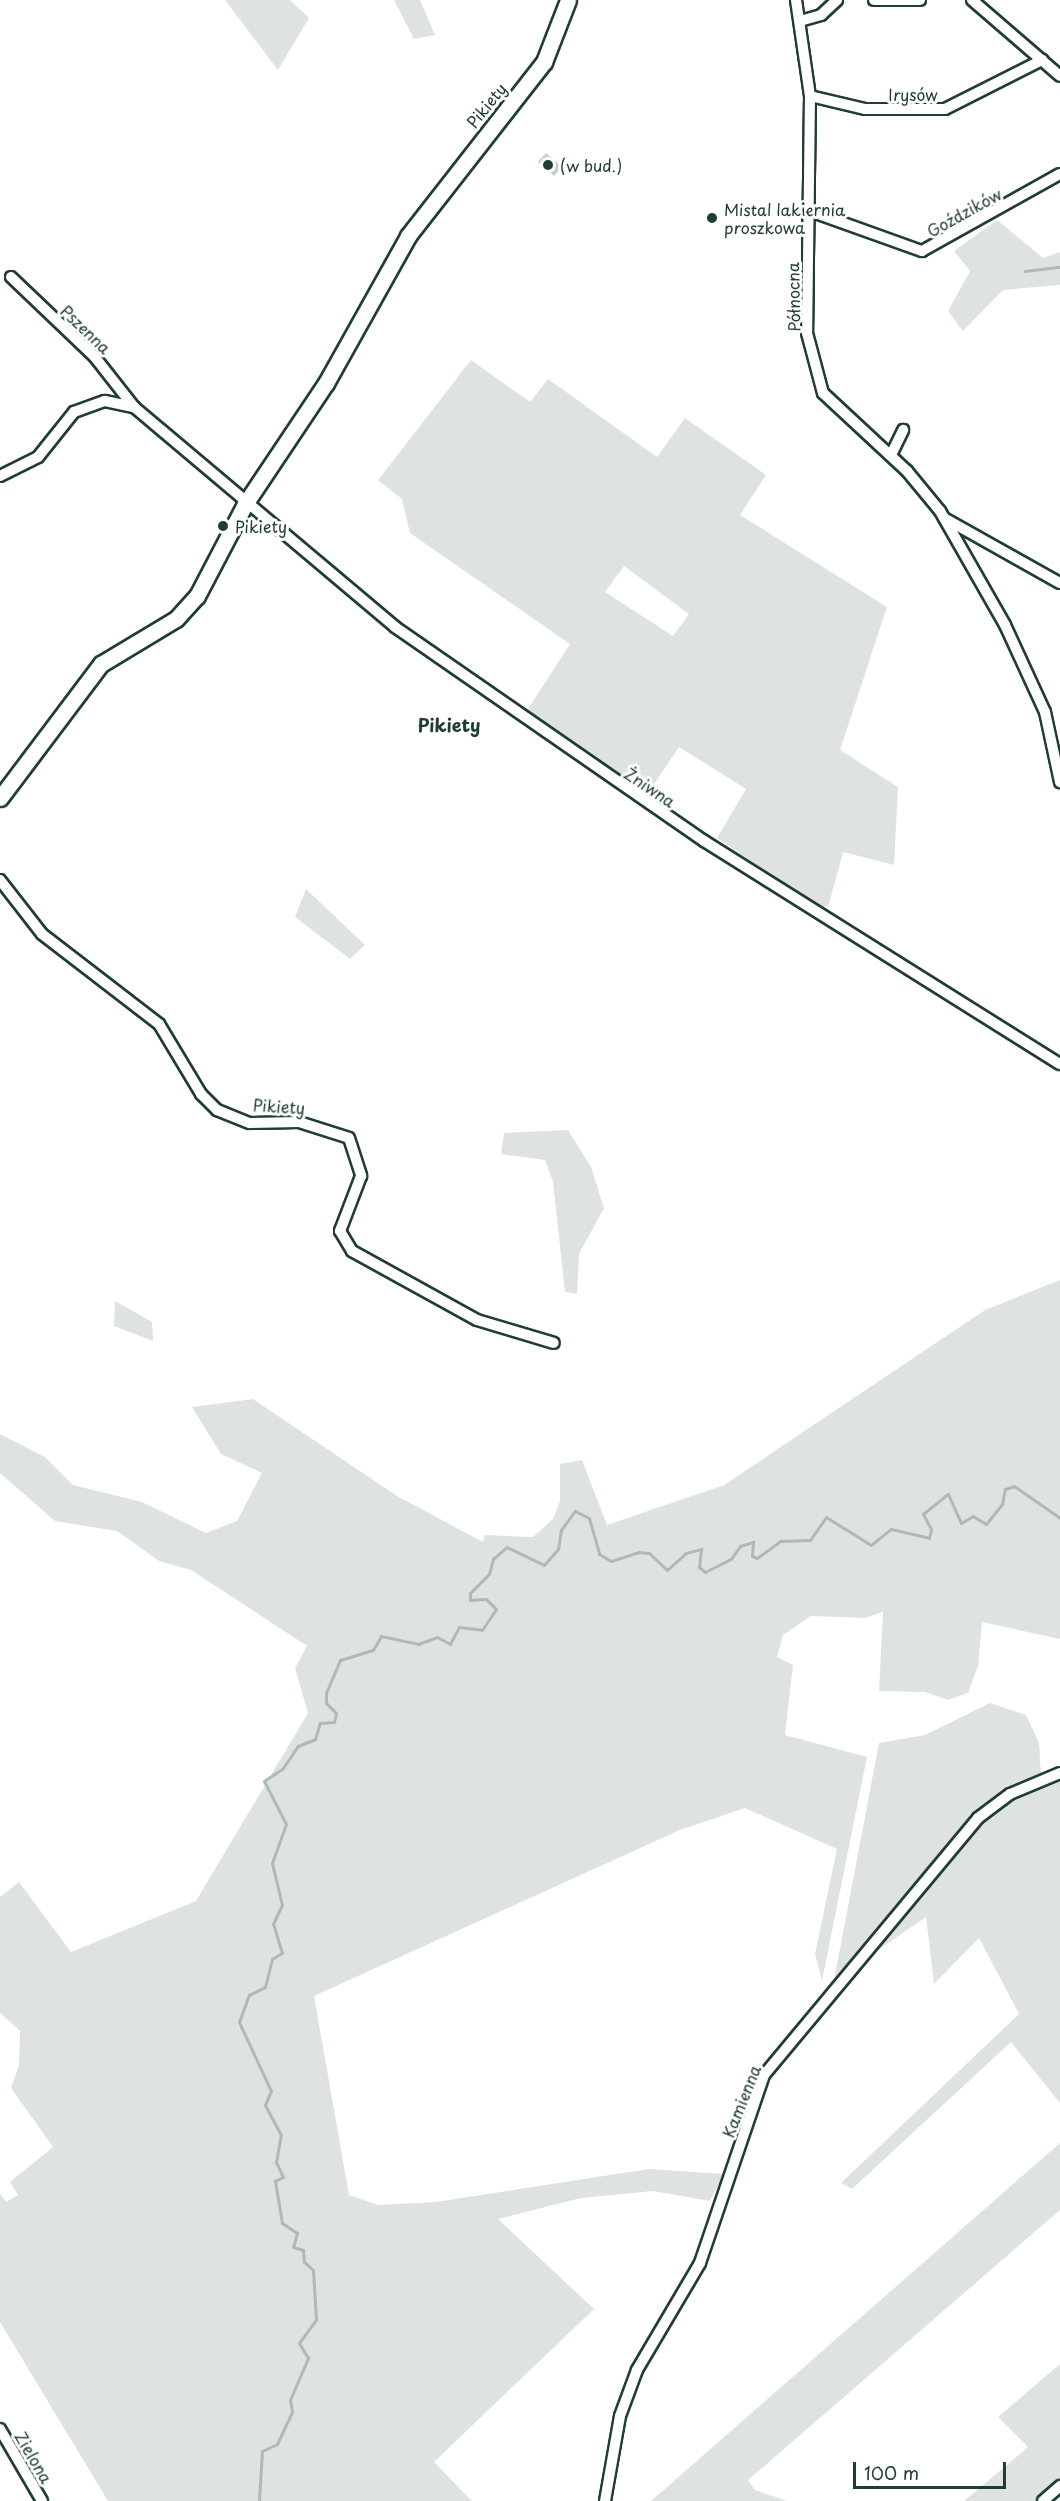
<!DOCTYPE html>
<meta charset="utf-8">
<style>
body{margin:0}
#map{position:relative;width:1060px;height:2501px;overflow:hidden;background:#fff;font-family:"Playpen Sans",sans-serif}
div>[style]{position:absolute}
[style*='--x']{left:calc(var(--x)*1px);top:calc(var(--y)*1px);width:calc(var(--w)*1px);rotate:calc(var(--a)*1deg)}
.green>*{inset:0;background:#dee3e2}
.stream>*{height:3px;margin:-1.5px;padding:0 1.5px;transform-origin:1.5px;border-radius:1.5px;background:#afbab7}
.building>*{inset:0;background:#c7cfcc}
.roads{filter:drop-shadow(2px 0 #1f3d34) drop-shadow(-2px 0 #1f3d34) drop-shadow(0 2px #1f3d34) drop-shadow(0 -2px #1f3d34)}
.street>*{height:10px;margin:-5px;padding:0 5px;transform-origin:5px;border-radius:5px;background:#fff}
.secondary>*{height:15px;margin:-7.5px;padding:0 7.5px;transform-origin:7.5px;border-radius:7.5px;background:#fff}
.dots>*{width:16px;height:16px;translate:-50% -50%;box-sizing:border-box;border:3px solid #fff;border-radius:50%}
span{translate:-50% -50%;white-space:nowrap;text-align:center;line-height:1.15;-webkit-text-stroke:6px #fff;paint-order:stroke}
.street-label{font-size:16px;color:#1f3d34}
.poi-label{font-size:16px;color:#1f3d34}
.left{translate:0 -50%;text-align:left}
.neighbourhood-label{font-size:18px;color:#1f3d34;font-weight:700}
.scale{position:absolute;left:853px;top:2462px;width:153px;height:27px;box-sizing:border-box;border:3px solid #1f3d34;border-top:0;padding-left:8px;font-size:18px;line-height:21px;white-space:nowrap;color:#1f3d34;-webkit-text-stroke:4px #fff;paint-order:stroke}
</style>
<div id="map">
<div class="green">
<i style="clip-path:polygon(225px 0,290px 0,309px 18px,278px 70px)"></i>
<i style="clip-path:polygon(394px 0,420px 0,435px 35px,414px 39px)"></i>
<i style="clip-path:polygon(997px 220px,1043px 258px,1060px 252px,1060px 285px,1003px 290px,963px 331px,948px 311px,970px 271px,954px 251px)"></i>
<i style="clip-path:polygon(evenodd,471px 360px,530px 402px,548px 379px,657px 457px,685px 418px,766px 475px,740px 515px,887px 607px,840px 750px,898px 787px,894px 865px,843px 852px,829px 904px,821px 909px,717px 838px,746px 789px,679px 747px,646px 796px,526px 712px,570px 644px,410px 533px,402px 499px,378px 480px,471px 360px,624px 566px,689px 614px,673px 636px,605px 592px,624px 566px)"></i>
<i style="clip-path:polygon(306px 889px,365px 945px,350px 959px,295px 917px)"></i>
<i style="clip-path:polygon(568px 1130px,591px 1167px,604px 1208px,579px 1254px,577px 1294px,565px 1292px,553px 1182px,545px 1160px,501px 1154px,504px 1133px)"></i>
<i style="clip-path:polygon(1060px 1280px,1060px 1639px,982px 1622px,978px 1666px,968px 1693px,948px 1700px,925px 1692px,879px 1691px,883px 1612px,865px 1618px,811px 1616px,783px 1635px,777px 1657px,793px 1665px,785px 1735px,867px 1757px,822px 1981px,815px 1954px,837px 1849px,745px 1808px,680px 1830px,314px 1996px,349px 2195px,378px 2205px,436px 2202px,649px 2169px,724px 2174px,710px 2201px,653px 2191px,581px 2198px,498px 2219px,594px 2309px,434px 2462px,472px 2501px,108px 2501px,0 2322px,0 2194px,6px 2202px,18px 2195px,10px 2182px,53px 2147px,11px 2088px,19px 2065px,20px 2031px,0 2013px,0 1897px,19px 1882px,71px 1952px,196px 1901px,308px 1713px,295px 1668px,307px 1646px,191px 1570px,159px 1561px,117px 1531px,55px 1521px,0 1473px,0 1434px,45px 1457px,73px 1485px,142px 1502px,206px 1533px,237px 1521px,262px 1473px,221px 1454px,192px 1407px,253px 1399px,397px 1496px,483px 1542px,485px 1535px,533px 1537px,553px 1519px,560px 1501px,560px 1464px,582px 1460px,607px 1525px,724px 1485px,985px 1310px)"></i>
<i style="clip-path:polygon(115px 1301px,152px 1322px,153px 1341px,114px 1326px)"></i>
<i style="clip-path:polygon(990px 1703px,1026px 1715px,1039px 1743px,1041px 1774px,977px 1811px,832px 1991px,879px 1743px,925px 1735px)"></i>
<i style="clip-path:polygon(1060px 1781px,1060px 2103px,1011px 2042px,852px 2189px,841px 2183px,1019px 2014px,979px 1938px,934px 1984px,926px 1917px,875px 1952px,982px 1821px,1013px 1799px)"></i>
<i style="clip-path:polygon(1060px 2143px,1060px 2210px,748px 2480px,755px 2490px,787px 2501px,651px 2501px)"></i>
<i style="clip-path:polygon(1060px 2364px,1060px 2480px,1038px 2501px,964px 2501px,1028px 2447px,998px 2417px)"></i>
</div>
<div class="stream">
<i style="--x:1025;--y:271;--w:35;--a:-7"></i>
<i style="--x:259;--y:2501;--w:50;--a:-86.6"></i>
<i style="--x:262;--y:2451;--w:17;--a:-25"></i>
<i style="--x:277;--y:2444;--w:35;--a:-65"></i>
<i style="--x:292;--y:2412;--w:12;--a:-99"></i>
<i style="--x:290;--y:2400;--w:46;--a:-66.8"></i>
<i style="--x:308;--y:2358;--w:17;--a:-121"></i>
<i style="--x:299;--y:2343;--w:29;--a:-54"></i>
<i style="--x:316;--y:2320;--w:50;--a:-93.4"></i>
<i style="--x:313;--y:2270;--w:12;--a:-138"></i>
<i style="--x:304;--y:2262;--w:12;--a:-95"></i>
<i style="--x:303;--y:2250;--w:10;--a:-163"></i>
<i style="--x:293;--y:2247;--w:15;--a:-74"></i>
<i style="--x:297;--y:2233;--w:18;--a:-146"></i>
<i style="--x:282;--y:2223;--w:43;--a:-99.5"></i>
<i style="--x:275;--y:2181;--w:9;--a:-27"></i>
<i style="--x:283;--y:2177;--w:17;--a:-115"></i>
<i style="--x:276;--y:2162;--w:27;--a:-80"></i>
<i style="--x:281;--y:2135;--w:34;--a:-118"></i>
<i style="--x:265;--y:2105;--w:15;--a:-67"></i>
<i style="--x:271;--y:2091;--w:76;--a:-114.9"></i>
<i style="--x:239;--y:2022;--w:29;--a:-70"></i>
<i style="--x:249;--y:1995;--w:18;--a:-27"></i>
<i style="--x:265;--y:1987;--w:29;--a:-76"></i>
<i style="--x:272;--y:1959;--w:12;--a:-31"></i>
<i style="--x:282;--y:1953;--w:30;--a:-107"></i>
<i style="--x:273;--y:1924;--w:21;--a:-65"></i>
<i style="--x:282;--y:1905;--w:43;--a:-103.4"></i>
<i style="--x:272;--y:1863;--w:41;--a:-70.3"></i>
<i style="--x:286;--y:1824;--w:48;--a:-117.1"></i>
<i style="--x:264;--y:1781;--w:23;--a:-34"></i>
<i style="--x:283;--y:1768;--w:27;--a:-56"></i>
<i style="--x:298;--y:1746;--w:18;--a:-22"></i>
<i style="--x:315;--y:1739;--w:17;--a:-73"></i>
<i style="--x:320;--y:1723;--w:14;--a:-4"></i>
<i style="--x:334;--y:1722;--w:9;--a:-77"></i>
<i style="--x:336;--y:1713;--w:14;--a:-135"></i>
<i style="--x:326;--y:1703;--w:10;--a:-90"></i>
<i style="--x:326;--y:1693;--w:36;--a:-67"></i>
<i style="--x:340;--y:1660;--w:34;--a:-17"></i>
<i style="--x:373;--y:1650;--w:16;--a:-60"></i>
<i style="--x:381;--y:1636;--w:38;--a:12"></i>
<i style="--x:418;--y:1644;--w:20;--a:-20"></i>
<i style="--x:437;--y:1637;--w:15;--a:28"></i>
<i style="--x:450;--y:1644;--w:19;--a:-62"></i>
<i style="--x:459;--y:1627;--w:23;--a:7"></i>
<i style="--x:482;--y:1630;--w:25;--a:-56"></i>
<i style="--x:496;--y:1609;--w:14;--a:-135"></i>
<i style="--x:486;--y:1599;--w:16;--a:176"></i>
<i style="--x:470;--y:1600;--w:7;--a:-90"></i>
<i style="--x:470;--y:1593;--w:27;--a:-45"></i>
<i style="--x:489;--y:1574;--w:16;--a:-75"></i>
<i style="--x:493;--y:1559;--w:18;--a:-41"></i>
<i style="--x:507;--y:1547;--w:41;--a:25.9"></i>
<i style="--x:544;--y:1565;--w:21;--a:-49"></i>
<i style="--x:558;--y:1549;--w:19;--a:-81"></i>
<i style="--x:561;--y:1530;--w:24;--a:-54"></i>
<i style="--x:575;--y:1511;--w:16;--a:27"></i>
<i style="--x:589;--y:1518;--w:37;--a:74"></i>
<i style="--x:599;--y:1554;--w:14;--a:30"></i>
<i style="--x:611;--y:1561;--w:28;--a:-18"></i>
<i style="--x:638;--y:1552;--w:11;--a:5"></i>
<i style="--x:649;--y:1553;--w:25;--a:43"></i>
<i style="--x:667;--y:1570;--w:25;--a:-42"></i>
<i style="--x:686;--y:1553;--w:16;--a:-15"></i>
<i style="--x:701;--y:1549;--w:18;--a:96"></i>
<i style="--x:699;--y:1567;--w:8;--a:40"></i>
<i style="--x:705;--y:1572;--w:29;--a:-27"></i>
<i style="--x:731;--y:1559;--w:16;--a:-55"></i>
<i style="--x:740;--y:1546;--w:14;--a:-17"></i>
<i style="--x:753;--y:1542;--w:14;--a:94"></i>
<i style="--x:752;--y:1556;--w:5;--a:22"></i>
<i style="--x:757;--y:1558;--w:29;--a:-36"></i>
<i style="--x:780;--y:1541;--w:30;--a:-2"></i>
<i style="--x:810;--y:1540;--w:28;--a:-55"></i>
<i style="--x:826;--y:1517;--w:53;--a:31.9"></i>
<i style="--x:871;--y:1545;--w:26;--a:-39"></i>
<i style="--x:891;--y:1529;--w:39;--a:13"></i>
<i style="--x:929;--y:1538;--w:9;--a:-77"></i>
<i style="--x:931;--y:1529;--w:17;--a:-118"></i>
<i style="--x:923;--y:1514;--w:32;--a:-39"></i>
<i style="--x:948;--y:1494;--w:32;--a:66"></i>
<i style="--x:961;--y:1523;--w:14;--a:-30"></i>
<i style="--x:973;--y:1516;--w:15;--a:32"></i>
<i style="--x:986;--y:1524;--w:26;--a:-51"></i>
<i style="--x:1002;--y:1504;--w:15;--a:-79"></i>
<i style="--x:1005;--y:1489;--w:9;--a:-18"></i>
<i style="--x:1014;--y:1486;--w:56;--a:34.8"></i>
</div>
<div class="building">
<i style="clip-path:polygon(546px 153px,562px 167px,554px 176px,538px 162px)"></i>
</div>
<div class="roads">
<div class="street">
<i style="--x:796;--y:0;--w:97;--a:81.7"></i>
<i style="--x:810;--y:96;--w:237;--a:90.7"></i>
<i style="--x:807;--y:333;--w:62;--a:75.1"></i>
<i style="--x:823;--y:393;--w:115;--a:42.9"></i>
<i style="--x:907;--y:471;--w:52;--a:50.5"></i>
<i style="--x:940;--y:511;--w:131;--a:60.3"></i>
<i style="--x:1005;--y:625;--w:96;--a:65.3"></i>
<i style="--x:1045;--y:712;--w:72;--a:77.9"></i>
<i style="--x:874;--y:0;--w:46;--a:0"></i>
<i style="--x:972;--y:0;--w:116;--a:40.8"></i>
<i style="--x:800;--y:21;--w:22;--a:-16"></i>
<i style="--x:821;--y:15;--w:22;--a:-43"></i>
<i style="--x:810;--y:96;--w:57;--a:13.3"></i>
<i style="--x:865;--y:109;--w:80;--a:0"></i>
<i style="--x:945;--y:109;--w:109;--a:-26.8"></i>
<i style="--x:810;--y:211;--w:119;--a:19.7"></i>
<i style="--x:922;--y:251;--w:158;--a:-29.2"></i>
<i style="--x:11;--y:277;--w:115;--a:43.6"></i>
<i style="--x:94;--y:356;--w:65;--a:51.9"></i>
<i style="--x:134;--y:407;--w:341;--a:40.1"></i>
<i style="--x:395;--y:627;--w:376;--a:34.7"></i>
<i style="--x:704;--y:841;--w:420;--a:32.1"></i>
<i style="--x:891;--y:455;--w:28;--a:-64"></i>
<i style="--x:0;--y:476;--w:42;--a:-26.6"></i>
<i style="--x:38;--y:457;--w:58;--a:-51.3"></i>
<i style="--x:74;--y:412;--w:33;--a:-20"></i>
<i style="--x:105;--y:401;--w:30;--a:12"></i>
<i style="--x:944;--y:518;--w:133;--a:29.3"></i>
<i style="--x:0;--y:880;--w:68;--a:52.1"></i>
<i style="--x:42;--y:934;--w:148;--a:37.6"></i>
<i style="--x:159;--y:1024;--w:82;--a:59"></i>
<i style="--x:201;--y:1094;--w:23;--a:45"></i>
<i style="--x:217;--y:1110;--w:35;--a:22"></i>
<i style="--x:250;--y:1123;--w:49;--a:-1.2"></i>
<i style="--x:299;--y:1122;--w:52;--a:17.7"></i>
<i style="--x:349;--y:1138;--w:40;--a:72"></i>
<i style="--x:361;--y:1176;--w:59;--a:110.9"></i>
<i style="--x:340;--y:1231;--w:23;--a:59"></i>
<i style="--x:352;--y:1251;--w:143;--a:28.9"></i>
<i style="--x:477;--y:1320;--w:80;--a:16.6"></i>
<i style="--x:0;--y:2429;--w:83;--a:59.7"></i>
<i style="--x:605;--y:2501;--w:86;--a:-80"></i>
<i style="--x:620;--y:2416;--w:49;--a:-69.7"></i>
<i style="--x:637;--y:2370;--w:124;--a:-59.5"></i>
<i style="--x:700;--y:2263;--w:199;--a:-71.2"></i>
<i style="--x:764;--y:2075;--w:334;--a:-50.2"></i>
<i style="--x:978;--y:1818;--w:40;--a:-37"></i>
<i style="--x:1010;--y:1794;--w:54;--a:-22.8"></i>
<i style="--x:1043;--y:2501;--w:23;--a:-41"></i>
</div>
<div class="secondary">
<i style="--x:0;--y:798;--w:168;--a:-53"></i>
<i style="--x:101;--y:664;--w:87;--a:-31"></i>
<i style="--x:176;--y:619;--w:31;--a:-48"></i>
<i style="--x:197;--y:596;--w:104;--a:-62.4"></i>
<i style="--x:245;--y:504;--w:146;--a:-56.2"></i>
<i style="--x:326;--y:383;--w:168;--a:-60.8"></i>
<i style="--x:408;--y:236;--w:221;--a:-52"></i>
<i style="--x:544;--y:62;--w:66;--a:-68.8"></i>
</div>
</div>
<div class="dots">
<i style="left:548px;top:165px;background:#1f3d34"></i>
<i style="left:712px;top:218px;background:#1f3d34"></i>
<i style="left:223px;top:526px;background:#1f3d34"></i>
</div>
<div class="street-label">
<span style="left:913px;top:94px">Irysów</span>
<span style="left:486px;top:105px;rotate:-51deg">Pikiety</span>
<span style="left:964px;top:212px;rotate:-29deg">Goździków</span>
<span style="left:793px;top:297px;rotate:-91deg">Północna</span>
<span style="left:86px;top:329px;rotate:44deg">Pszenna</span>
<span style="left:650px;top:787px;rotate:34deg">Żniwna</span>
<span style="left:279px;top:1106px;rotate:4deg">Pikiety</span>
<span style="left:741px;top:2101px;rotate:-68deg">Kamienna</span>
<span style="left:34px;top:2457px;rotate:60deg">Zielona</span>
</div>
<div class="poi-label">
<span class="left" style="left:560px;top:165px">(w bud.)</span>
<span class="left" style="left:724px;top:218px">Mistal lakiernia<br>proszkowa</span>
<span class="left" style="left:235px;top:526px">Pikiety</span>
</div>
<div class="neighbourhood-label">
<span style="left:449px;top:725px">Pikiety</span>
</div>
<div class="scale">100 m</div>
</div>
